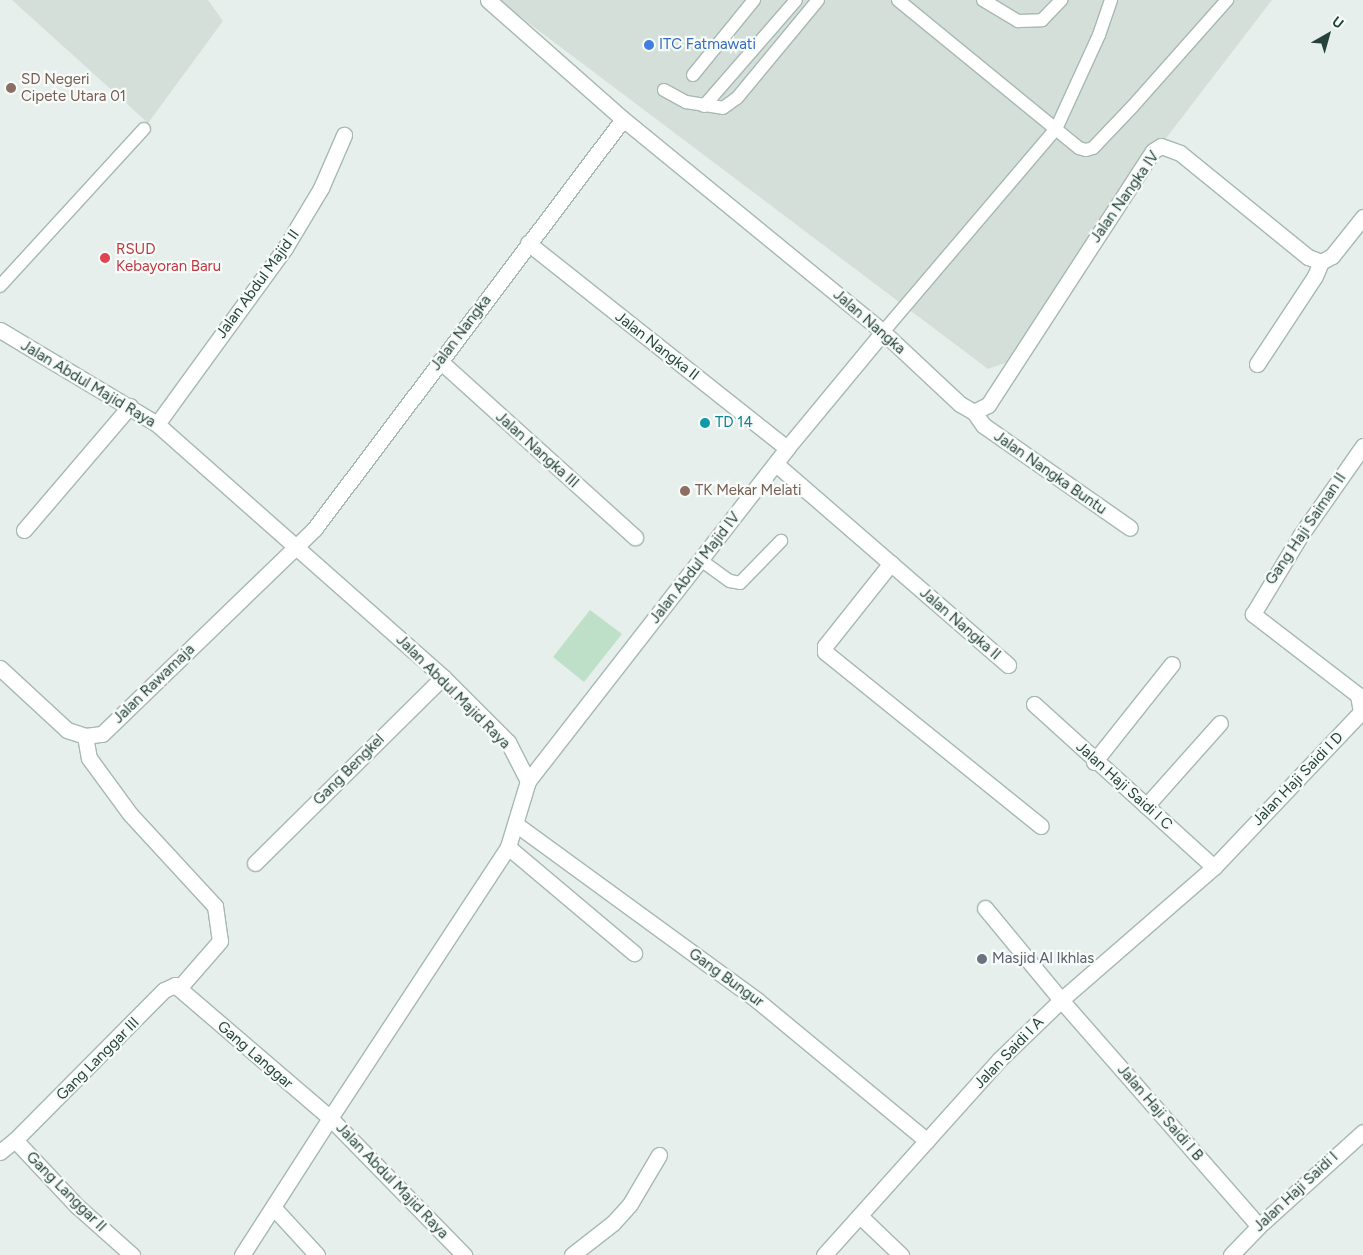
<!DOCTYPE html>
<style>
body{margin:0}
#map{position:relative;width:1363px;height:1255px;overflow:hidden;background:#e6efeb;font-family:Figtree,sans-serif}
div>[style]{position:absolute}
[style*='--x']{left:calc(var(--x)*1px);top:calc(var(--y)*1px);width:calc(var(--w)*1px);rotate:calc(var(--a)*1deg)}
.built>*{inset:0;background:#d4dfda}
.green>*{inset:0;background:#bfe0c8}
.roads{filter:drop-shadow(1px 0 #a8b8b2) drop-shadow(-1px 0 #a8b8b2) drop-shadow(0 1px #a8b8b2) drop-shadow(0 -1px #a8b8b2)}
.service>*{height:12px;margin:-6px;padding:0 6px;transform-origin:6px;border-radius:6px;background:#fff}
.minor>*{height:15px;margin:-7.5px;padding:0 7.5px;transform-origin:7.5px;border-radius:7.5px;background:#fff}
.tertiary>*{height:15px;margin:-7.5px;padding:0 7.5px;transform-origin:7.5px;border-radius:7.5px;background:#fff}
.dots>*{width:14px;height:14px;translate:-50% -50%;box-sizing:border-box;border:2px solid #f7fbf9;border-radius:50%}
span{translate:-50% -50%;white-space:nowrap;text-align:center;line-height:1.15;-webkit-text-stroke:4.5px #f7fbf9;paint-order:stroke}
.shop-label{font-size:15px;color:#366cbe}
.left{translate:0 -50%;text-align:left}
.education-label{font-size:15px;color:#785e54}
.street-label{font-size:15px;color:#24423a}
.health-label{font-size:15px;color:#be3a42}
.culture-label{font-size:15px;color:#0d838f}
.worship-label{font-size:15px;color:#5b616d}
.north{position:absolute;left:1303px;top:10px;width:50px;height:50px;-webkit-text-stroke:4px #f7fbf9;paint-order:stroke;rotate:38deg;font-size:14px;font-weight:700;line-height:20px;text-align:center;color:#24423a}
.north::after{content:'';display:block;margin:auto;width:18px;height:22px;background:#24423a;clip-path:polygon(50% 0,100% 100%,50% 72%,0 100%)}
</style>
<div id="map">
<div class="built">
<i style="clip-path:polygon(12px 0,208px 0,223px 21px,148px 123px)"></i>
<i style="clip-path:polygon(498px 0,1272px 0,1137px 176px,1019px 358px,988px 369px)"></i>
</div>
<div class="green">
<i style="clip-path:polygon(590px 610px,622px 634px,584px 682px,553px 657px)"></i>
</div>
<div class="roads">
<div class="service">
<i style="--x:898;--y:0;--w:234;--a:39.3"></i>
<i style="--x:1079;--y:148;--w:7;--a:16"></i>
<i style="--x:1086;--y:150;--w:7;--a:-16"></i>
<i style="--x:1093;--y:148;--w:58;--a:-46.4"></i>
<i style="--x:1133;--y:106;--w:142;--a:-48.4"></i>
<i style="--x:983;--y:0;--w:41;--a:31"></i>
<i style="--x:1018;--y:21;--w:24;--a:-2"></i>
<i style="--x:1042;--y:20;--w:28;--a:-46"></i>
<i style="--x:693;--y:75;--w:97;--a:-50.9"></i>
<i style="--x:664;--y:90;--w:25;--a:29"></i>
<i style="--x:686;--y:102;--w:37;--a:9"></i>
<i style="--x:723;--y:108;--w:17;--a:-36"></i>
<i style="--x:737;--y:98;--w:127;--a:-50.4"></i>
<i style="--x:704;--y:106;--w:140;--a:-49"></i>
<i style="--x:0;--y:286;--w:213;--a:-47.5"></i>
<i style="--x:883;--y:332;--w:267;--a:-49.6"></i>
<i style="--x:1056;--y:129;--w:103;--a:-65.4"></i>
<i style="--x:1099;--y:35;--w:37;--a:-71"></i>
<i style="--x:702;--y:561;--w:34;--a:36"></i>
<i style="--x:730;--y:581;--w:10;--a:11"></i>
<i style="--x:740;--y:583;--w:59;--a:-45.7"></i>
</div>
<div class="minor">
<i style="--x:488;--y:0;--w:180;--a:41.4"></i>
<i style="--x:623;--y:119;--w:336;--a:39.3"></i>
<i style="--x:883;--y:332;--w:105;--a:43.1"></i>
<i style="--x:960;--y:404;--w:16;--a:30"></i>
<i style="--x:974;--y:412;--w:16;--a:55"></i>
<i style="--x:983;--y:425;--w:179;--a:35"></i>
<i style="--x:528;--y:243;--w:330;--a:38.4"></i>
<i style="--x:440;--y:361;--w:263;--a:42.1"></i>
<i style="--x:1257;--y:364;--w:105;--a:-56.6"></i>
<i style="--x:1315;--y:276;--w:15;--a:-67"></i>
<i style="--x:974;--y:412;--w:16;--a:-27"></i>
<i style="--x:988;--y:405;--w:303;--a:-57"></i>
<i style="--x:1153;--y:151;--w:9;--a:-32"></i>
<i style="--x:1161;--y:146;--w:20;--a:20"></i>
<i style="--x:1180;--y:153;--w:165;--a:39.1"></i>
<i style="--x:1308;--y:257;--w:14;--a:21"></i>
<i style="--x:1321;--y:262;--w:13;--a:-29"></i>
<i style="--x:1332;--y:256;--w:50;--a:-51.5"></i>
<i style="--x:157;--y:424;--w:218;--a:-54"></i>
<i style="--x:285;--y:248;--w:70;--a:-59"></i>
<i style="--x:321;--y:188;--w:58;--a:-66.5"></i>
<i style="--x:776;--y:464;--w:307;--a:40.9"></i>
<i style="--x:24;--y:530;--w:163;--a:-49.5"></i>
<i style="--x:891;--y:563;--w:106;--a:128.5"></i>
<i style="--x:825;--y:646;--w:6;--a:90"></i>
<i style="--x:825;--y:652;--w:277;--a:38.9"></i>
<i style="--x:0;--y:668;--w:91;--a:42.8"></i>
<i style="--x:67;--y:730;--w:19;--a:18"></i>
<i style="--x:85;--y:736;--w:17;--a:-7"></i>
<i style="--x:102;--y:734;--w:296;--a:-44"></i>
<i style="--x:315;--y:528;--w:512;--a:-53.02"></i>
<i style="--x:1034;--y:704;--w:243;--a:42.2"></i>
<i style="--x:85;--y:736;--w:22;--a:80"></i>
<i style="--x:89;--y:758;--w:69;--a:53.8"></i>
<i style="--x:130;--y:814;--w:125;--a:47.3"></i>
<i style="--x:215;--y:906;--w:35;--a:82"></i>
<i style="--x:220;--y:941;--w:61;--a:131"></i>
<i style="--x:1094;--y:762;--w:125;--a:-51.5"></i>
<i style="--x:528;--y:781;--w:422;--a:-52.1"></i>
<i style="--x:787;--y:448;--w:151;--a:-50.4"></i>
<i style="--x:1146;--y:806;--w:111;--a:-48.3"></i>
<i style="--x:517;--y:825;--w:298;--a:36.1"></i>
<i style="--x:758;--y:1001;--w:219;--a:39.6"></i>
<i style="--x:508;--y:847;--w:165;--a:40.1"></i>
<i style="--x:255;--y:863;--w:264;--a:-44.7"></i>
<i style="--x:985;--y:908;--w:119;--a:50.4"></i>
<i style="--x:1061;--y:1000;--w:300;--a:48.8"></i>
<i style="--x:15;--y:1140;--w:211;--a:-45.2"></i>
<i style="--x:164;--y:990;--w:12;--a:-24"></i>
<i style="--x:175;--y:985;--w:204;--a:40.6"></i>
<i style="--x:330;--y:1118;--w:163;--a:122.7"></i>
<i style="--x:0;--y:1152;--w:19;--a:-39"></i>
<i style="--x:15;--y:1140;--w:91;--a:46.8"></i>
<i style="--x:77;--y:1206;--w:74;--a:41.7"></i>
<i style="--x:273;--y:1207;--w:65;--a:47.5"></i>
<i style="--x:860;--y:1216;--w:57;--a:43.6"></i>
<i style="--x:572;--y:1255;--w:52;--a:-38"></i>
<i style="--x:613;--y:1223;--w:25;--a:-48"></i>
<i style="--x:630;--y:1204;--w:57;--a:-59.4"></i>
<i style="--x:824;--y:1255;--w:263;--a:-48.1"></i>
<i style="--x:1000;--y:1059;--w:85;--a:-44"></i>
<i style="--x:1061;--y:1000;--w:203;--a:-41"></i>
<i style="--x:1214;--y:867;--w:214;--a:-46.5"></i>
<i style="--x:1361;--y:712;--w:17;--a:-100"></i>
<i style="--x:1358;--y:695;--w:133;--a:-142.4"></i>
<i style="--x:1253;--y:614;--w:91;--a:-58.9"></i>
<i style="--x:1300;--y:536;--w:110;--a:-55"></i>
<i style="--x:1231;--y:1255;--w:40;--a:-46"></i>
<i style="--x:1259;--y:1226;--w:140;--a:-42.1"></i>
</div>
<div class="tertiary">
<i style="--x:0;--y:330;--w:183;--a:30.9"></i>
<i style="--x:157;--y:424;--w:382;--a:41.5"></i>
<i style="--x:443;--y:677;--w:92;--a:45"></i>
<i style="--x:508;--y:742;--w:44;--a:62.9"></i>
<i style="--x:528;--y:781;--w:69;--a:106.9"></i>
<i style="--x:508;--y:847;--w:324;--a:123.3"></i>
<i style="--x:330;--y:1118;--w:192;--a:45.6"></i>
</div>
</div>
<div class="dots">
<i style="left:649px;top:45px;background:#3f7fe0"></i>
<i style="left:11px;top:88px;background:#8d6e63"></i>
<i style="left:105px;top:258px;background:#e0444e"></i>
<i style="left:705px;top:423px;background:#0f9aa8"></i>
<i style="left:685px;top:491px;background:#8d6e63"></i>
<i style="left:982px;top:959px;background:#6b7280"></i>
</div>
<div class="shop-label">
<span class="left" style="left:659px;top:45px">ITC Fatmawati</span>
</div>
<div class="education-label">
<span class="left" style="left:21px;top:88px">SD Negeri<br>Cipete Utara 01</span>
<span class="left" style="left:695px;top:491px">TK Mekar Melati</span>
</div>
<div class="street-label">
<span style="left:1125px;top:197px;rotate:-55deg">Jalan Nangka IV</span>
<span style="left:258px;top:284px;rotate:-54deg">Jalan Abdul Majid II</span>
<span style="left:869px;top:322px;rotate:41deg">Jalan Nangka</span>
<span style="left:461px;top:333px;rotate:-53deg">Jalan Nangka</span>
<span style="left:657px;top:346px;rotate:38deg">Jalan Nangka II</span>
<span style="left:88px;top:384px;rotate:31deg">Jalan Abdul Majid Raya</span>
<span style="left:537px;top:450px;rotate:42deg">Jalan Nangka III</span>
<span style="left:1050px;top:473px;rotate:35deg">Jalan Nangka Buntu</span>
<span style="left:1306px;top:529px;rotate:-56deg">Gang Haji Saiman II</span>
<span style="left:695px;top:568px;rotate:-52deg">Jalan Abdul Majid IV</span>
<span style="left:960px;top:624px;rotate:41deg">Jalan Nangka II</span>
<span style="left:154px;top:684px;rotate:-44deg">Jalan Rawamaja</span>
<span style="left:453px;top:692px;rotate:45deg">Jalan Abdul Majid Raya</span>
<span style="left:349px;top:770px;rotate:-45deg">Gang Bengkel</span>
<span style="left:1298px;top:779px;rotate:-46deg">Jalan Haji Saidi I D</span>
<span style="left:1124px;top:786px;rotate:42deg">Jalan Haji Saidi I C</span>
<span style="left:726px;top:978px;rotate:36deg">Gang Bungur</span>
<span style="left:1009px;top:1053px;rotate:-46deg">Jalan Saidi I A</span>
<span style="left:255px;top:1055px;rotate:41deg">Gang Langgar</span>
<span style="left:98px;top:1059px;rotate:-45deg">Gang Langgar III</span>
<span style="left:1160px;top:1113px;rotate:49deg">Jalan Haji Saidi I B</span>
<span style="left:392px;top:1181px;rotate:46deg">Jalan Abdul Majid Raya</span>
<span style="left:66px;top:1192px;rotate:45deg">Gang Langgar II</span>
<span style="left:1296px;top:1192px;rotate:-43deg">Jalan Haji Saidi I</span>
</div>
<div class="health-label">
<span class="left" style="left:116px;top:258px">RSUD<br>Kebayoran Baru</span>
</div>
<div class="culture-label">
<span class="left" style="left:715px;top:423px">TD 14</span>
</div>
<div class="worship-label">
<span class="left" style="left:992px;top:959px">Masjid Al Ikhlas</span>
</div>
<div class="north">U</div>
</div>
